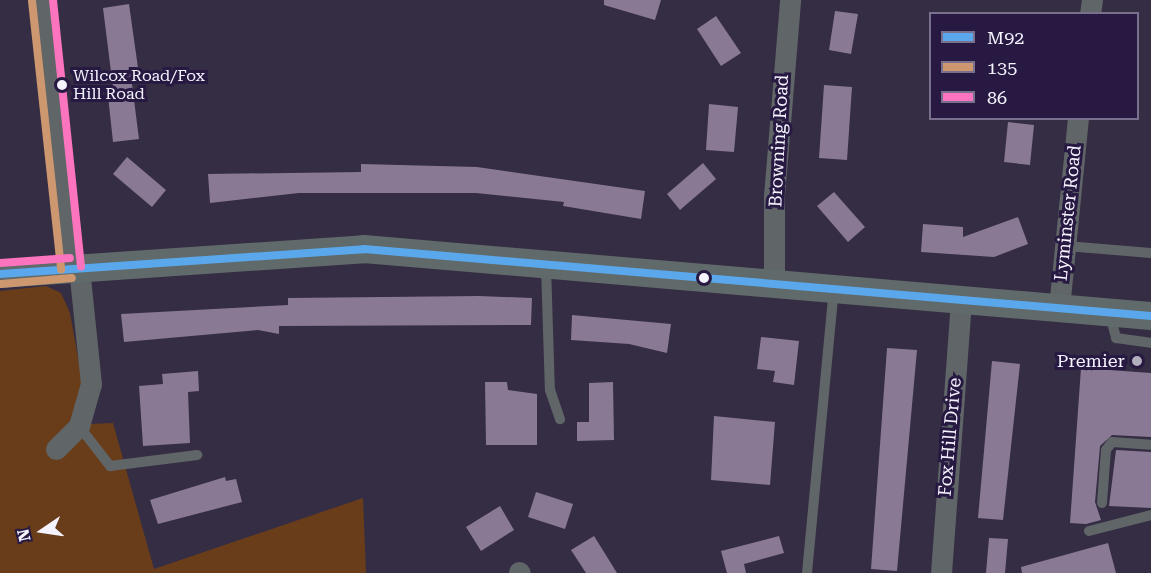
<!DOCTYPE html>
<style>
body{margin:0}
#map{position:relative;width:1151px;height:573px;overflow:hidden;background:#342d43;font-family:"Roboto Serif",serif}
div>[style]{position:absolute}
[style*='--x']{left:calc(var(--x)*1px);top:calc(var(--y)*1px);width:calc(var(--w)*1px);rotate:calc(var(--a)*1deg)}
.green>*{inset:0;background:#6a3d1a}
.building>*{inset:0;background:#897994}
.lane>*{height:10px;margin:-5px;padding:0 5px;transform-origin:5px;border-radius:5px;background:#606568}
.street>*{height:21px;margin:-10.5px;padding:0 10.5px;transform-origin:10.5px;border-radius:10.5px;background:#606568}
.secondary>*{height:28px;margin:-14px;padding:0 14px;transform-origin:14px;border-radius:14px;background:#606a6a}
.bus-1>*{height:8px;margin:-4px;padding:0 4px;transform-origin:4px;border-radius:4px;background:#5aa8eb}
.bus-2>*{height:8px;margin:-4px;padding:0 4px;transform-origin:4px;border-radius:4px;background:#cd976f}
.bus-3>*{height:8px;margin:-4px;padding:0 4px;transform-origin:4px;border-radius:4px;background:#fc73be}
.dots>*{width:16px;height:16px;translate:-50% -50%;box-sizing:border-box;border:3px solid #271942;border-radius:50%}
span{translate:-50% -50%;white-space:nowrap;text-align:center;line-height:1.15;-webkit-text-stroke:6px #271942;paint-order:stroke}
.bus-label{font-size:16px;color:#f5f3fe}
.left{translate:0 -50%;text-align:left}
.street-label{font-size:18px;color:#f5f3fe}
.poi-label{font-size:18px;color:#f5f3fe}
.right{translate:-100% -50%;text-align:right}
.legend{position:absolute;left:929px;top:12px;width:210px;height:108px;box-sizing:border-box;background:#271942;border:2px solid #79708d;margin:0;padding:8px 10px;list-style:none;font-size:18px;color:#f5f3fe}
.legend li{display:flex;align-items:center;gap:12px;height:30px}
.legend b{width:30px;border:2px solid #79708d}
.north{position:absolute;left:12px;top:501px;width:60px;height:60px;-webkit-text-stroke:4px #271942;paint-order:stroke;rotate:257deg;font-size:16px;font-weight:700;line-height:24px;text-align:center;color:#f5f3fe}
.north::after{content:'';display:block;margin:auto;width:21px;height:27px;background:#f5f3fe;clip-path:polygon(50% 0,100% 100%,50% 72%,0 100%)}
</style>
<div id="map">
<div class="green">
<i style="clip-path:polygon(46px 286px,61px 293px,70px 313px,90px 424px,113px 423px,154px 569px,363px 498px,366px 573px,0 573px,0 291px)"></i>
</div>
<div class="building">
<i style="clip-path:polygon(604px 0,661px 0,655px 20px,604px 5px)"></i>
<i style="clip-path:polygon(129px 4px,139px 75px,131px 76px,139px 139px,113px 142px,108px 96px,114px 96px,103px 8px)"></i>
<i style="clip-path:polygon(835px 11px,858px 14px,851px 54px,829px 50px)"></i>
<i style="clip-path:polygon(716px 16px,741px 53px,721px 66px,697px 29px)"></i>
<i style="clip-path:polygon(824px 85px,852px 87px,847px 160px,819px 158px)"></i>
<i style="clip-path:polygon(709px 104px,738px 107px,734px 152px,706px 150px)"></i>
<i style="clip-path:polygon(1008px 122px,1034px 125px,1030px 165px,1004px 162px)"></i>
<i style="clip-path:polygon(127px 157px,166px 190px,152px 207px,113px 174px)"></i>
<i style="clip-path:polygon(703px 163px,716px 179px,680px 210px,667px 194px)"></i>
<i style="clip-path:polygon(361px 164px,477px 167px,645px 191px,641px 219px,563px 206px,564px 202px,476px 193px,299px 193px,210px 203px,208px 174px,361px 172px)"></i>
<i style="clip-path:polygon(834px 192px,865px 227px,848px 242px,817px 206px)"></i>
<i style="clip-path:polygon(1018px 217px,1028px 244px,994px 257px,921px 252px,923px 224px,963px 227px,963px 237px)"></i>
<i style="clip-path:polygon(479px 296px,532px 298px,531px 325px,279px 326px,279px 334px,258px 330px,124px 342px,121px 314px,288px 305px,288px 298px)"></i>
<i style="clip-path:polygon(572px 315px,671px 324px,667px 353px,629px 344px,571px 340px)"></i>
<i style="clip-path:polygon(761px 337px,799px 341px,794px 385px,773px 382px,775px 371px,757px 369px)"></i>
<i style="clip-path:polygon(887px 348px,917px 350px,897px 571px,871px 569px)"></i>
<i style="clip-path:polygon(992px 361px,1020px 364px,1003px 520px,978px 518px)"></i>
<i style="clip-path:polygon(1081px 368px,1151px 373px,1151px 437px,1112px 435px,1100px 446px,1095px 502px,1101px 520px,1086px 524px,1070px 523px)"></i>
<i style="clip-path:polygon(198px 371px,199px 391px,188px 392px,190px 443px,143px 446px,139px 386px,163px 384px,162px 374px)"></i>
<i style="clip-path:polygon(485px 382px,507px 382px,508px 390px,537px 394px,537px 445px,486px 445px)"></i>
<i style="clip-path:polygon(613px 382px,614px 440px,577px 441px,577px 422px,589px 422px,589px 383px)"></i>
<i style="clip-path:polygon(714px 416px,775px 422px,770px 485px,711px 480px)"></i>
<i style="clip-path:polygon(1116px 450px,1151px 452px,1151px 508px,1109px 506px)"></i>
<i style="clip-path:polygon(225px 477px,226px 481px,236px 479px,242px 502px,158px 524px,150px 500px)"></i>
<i style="clip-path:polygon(536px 492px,573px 504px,565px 529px,528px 517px)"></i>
<i style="clip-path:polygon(500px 506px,514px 530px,481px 551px,466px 527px)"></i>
<i style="clip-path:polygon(594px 536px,604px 552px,617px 573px,586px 573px,571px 550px)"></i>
<i style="clip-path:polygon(779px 536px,784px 553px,744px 564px,746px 573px,727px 573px,721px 551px)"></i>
<i style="clip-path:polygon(989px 538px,1008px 539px,1005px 573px,986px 573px)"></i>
<i style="clip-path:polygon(1108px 543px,1116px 573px,1022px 573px,1021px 567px)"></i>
</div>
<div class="lane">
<i style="--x:1066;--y:246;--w:85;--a:4.7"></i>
<i style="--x:546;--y:266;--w:124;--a:88.2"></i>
<i style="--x:550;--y:390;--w:31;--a:71"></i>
<i style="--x:1110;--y:315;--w:24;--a:75"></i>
<i style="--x:1116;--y:338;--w:35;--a:8"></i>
<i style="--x:79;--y:426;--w:51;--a:52.2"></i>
<i style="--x:110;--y:466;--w:88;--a:-7.2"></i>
<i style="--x:1102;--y:503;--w:53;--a:-85.7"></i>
<i style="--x:1106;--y:450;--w:10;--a:-53"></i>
<i style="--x:1112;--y:442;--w:39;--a:4"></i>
<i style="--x:1089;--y:531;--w:64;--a:-14.5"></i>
<i style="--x:807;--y:573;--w:285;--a:-84.6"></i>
</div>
<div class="street">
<i style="--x:42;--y:0;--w:270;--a:83.8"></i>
<i style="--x:1090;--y:14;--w:14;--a:-82"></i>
<i style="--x:774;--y:283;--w:87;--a:-90"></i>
<i style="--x:774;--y:196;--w:197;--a:-85.3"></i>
<i style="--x:1059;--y:308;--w:191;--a:-84.3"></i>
<i style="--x:56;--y:449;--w:33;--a:-45"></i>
<i style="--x:79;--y:426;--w:44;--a:-74.1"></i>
<i style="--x:91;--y:384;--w:118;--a:-95.9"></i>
<i style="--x:519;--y:572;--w:1;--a:45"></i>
<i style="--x:941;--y:573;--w:273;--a:-85.8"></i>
</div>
<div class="secondary">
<i style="--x:0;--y:274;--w:365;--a:-3.9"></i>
<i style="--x:364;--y:249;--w:790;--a:4.87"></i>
</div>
<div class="bus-1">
<i style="--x:0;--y:274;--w:365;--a:-3.9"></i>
<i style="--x:364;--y:249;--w:790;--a:4.87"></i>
</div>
<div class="bus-2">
<i style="--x:32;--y:1;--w:270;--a:83.8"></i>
<i style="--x:1;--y:284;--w:71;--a:-4.8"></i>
</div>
<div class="bus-3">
<i style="--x:53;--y:0;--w:268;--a:84"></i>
<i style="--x:0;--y:263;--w:70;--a:-4.1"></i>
</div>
<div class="dots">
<i style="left:62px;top:85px;background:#f5f3fe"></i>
<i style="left:704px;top:278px;background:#f5f3fe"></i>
<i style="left:1137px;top:361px;background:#b1aebd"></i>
</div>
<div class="bus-label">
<span class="left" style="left:73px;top:85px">Wilcox Road/Fox<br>Hill Road</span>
</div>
<div class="street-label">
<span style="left:779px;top:141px;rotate:-87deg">Browning Road</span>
<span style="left:1068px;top:213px;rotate:-84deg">Lyminster Road</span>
<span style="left:950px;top:437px;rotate:-85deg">Fox Hill Drive</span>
</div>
<div class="poi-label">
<span class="right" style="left:1125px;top:361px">Premier</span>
</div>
<ul class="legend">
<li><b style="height:8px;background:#5aa8eb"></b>M92</li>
<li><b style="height:8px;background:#cd976f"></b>135</li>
<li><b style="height:8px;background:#fc73be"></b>86</li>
</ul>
<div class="north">N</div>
</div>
